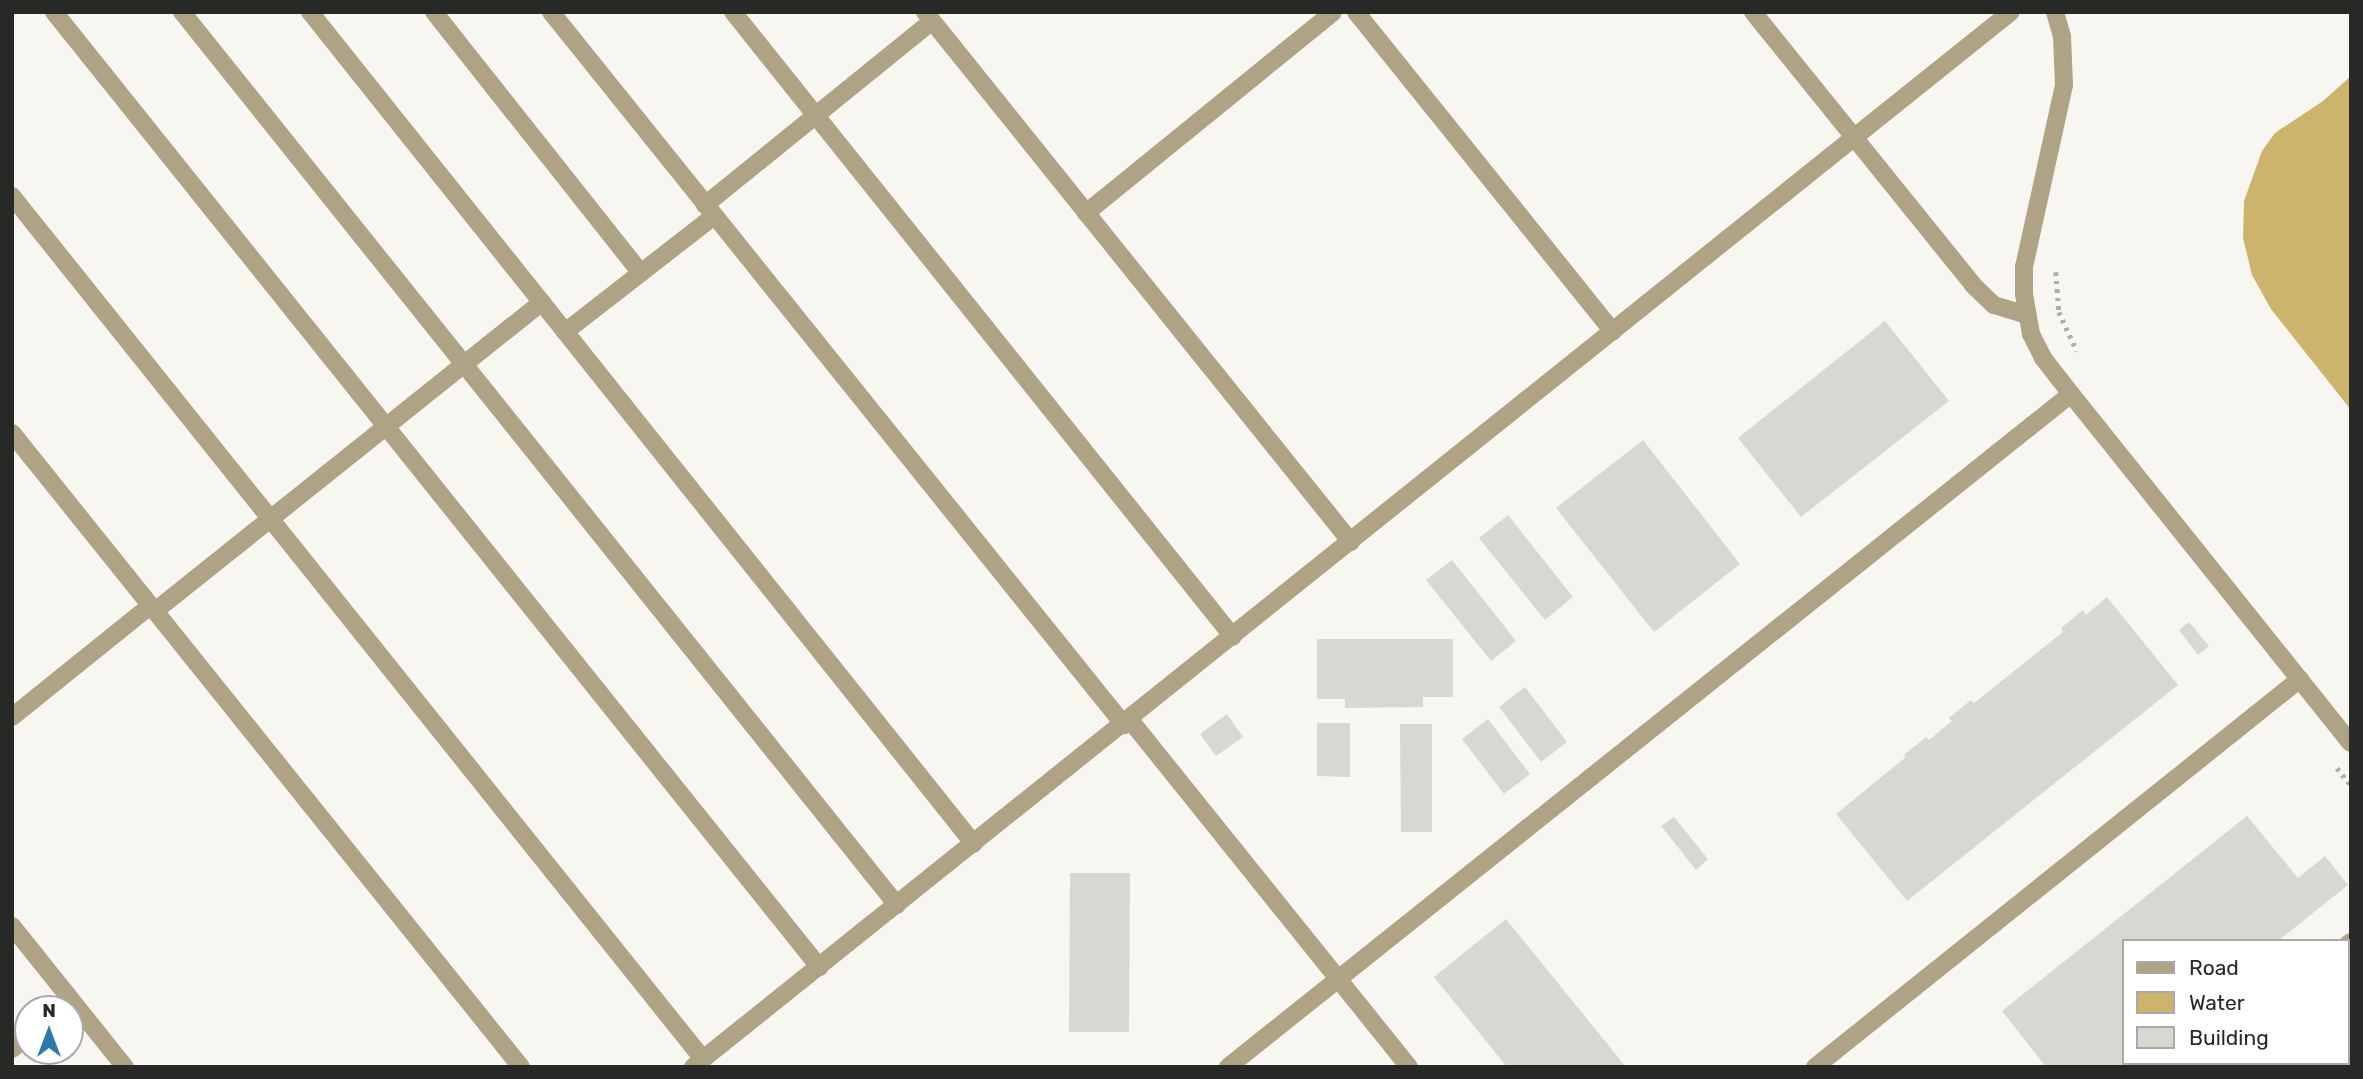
<!DOCTYPE html>
<style>
body{margin:0}
#map{position:relative;width:2363px;height:1079px;overflow:hidden;background:#f8f6f1;font-family:Rubik,sans-serif}
div>[style]{position:absolute}
[style*='--x']{left:calc(var(--x)*1px);top:calc(var(--y)*1px);width:calc(var(--w)*1px);rotate:calc(var(--a)*1deg)}
.water>*{inset:0;background:#ccb46c}
.building>*{inset:0;background:#d9d7d2}
.path>*{height:4.5px;margin-top:-2.25px;transform-origin:0;background:repeating-linear-gradient(90deg,#afaeaa 0 3.5px,transparent 0 8.5px)}
.minor>*{height:18px;margin:-9px;padding:0 9px;transform-origin:9px;border-radius:9px;background:#aea385}
span{translate:-50% -50%;white-space:nowrap;text-align:center;line-height:1.15;-webkit-text-stroke:5px #fff;paint-order:stroke}
.frame{position:absolute;inset:0;border:14px solid #282826;pointer-events:none}
.legend{position:absolute;left:2122px;top:939px;width:228px;height:126px;box-sizing:border-box;background:#fff;border:2px solid #a9a9a8;margin:0;padding:9px 12px;list-style:none;font-size:21px;color:#282826}
.legend li{display:flex;align-items:center;gap:14px;height:35px}
.legend b{width:35px;border:2px solid #a9a9a8}
.north{position:absolute;left:14px;top:995px;width:70px;height:70px;box-sizing:border-box;background:#fff;border:2px solid #a9a9a8;border-radius:50%;rotate:0deg;font-size:19px;font-weight:700;line-height:28px;text-align:center;color:#282826}
.north::after{content:'';display:block;margin:auto;width:24px;height:32px;background:#2c7aac;clip-path:polygon(50% 0,100% 100%,50% 72%,0 100%)}
</style>
<div id="map">
<div class="water">
<i style="clip-path:polygon(2351px 76px,2351px 410px,2271px 309px,2252px 275px,2243px 238px,2244px 201px,2262px 151px,2275px 133px,2323px 101px)"></i>
</div>
<div class="building">
<i style="clip-path:polygon(1885px 321px,1949px 401px,1801px 517px,1738px 438px)"></i>
<i style="clip-path:polygon(1643px 440px,1740px 564px,1654px 632px,1556px 508px)"></i>
<i style="clip-path:polygon(1508px 515px,1573px 597px,1545px 620px,1479px 538px)"></i>
<i style="clip-path:polygon(1452px 560px,1516px 641px,1491px 661px,1426px 580px)"></i>
<i style="clip-path:polygon(2107px 597px,2178px 685px,1907px 901px,1836px 814px,1906px 757px,1904px 755px,1926px 737px,1929px 740px,1952px 721px,1949px 718px,1971px 700px,1974px 703px,2063px 632px,2061px 628px,2083px 610px,2086px 615px)"></i>
<i style="clip-path:polygon(2189px 622px,2209px 646px,2198px 655px,2179px 630px)"></i>
<i style="clip-path:polygon(1317px 639px,1453px 639px,1453px 697px,1423px 697px,1423px 707px,1345px 708px,1345px 699px,1317px 699px)"></i>
<i style="clip-path:polygon(1525px 687px,1567px 742px,1541px 762px,1499px 707px)"></i>
<i style="clip-path:polygon(1227px 714px,1243px 737px,1216px 756px,1200px 734px)"></i>
<i style="clip-path:polygon(1488px 719px,1530px 774px,1504px 794px,1462px 739px)"></i>
<i style="clip-path:polygon(1317px 723px,1350px 723px,1350px 777px,1317px 776px)"></i>
<i style="clip-path:polygon(1400px 724px,1432px 724px,1432px 832px,1401px 832px)"></i>
<i style="clip-path:polygon(2247px 816px,2298px 878px,2325px 856px,2348px 885px,2278px 941px,2123px 941px,2123px 1064px,2120px 1067px,2046px 1067px,2002px 1011px)"></i>
<i style="clip-path:polygon(1674px 817px,1708px 859px,1696px 870px,1661px 826px)"></i>
<i style="clip-path:polygon(1070px 873px,1130px 873px,1129px 1032px,1069px 1032px)"></i>
<i style="clip-path:polygon(1506px 919px,1626px 1067px,1507px 1067px,1434px 977px)"></i>
</div>
<div class="path">
<i style="--x:2056;--y:272;--w:40;--a:85.7"></i>
<i style="--x:2059;--y:312;--w:43;--a:65.2"></i>
<i style="--x:2337;--y:768;--w:22;--a:51"></i>
</div>
<div class="minor">
<i style="--x:54;--y:12;--w:1224;--a:51.3"></i>
<i style="--x:182;--y:12;--w:1144;--a:51.32"></i>
<i style="--x:310;--y:12;--w:1064;--a:51.41"></i>
<i style="--x:434;--y:12;--w:333;--a:51.6"></i>
<i style="--x:551;--y:12;--w:915;--a:51.21"></i>
<i style="--x:733;--y:12;--w:800;--a:51.34"></i>
<i style="--x:925;--y:12;--w:680;--a:51.21"></i>
<i style="--x:1356;--y:12;--w:410;--a:51.2"></i>
<i style="--x:1753;--y:12;--w:351;--a:51.1"></i>
<i style="--x:1973;--y:285;--w:29;--a:44"></i>
<i style="--x:1994;--y:305;--w:34;--a:17"></i>
<i style="--x:2055;--y:12;--w:26;--a:74"></i>
<i style="--x:2062;--y:37;--w:48;--a:87.6"></i>
<i style="--x:2064;--y:85;--w:186;--a:102.4"></i>
<i style="--x:2024;--y:267;--w:27;--a:90"></i>
<i style="--x:2024;--y:294;--w:41;--a:80.1"></i>
<i style="--x:2031;--y:334;--w:27;--a:63"></i>
<i style="--x:2043;--y:358;--w:46;--a:52.1"></i>
<i style="--x:2071;--y:394;--w:447;--a:51.3"></i>
<i style="--x:12;--y:196;--w:1106;--a:51.32"></i>
<i style="--x:705;--y:205;--w:292;--a:-39"></i>
<i style="--x:1086;--y:213;--w:318;--a:-39.1"></i>
<i style="--x:565;--y:332;--w:189;--a:-37.9"></i>
<i style="--x:12;--y:433;--w:813;--a:51.24"></i>
<i style="--x:155;--y:611;--w:495;--a:-38.6"></i>
<i style="--x:12;--y:717;--w:177;--a:-38.8"></i>
<i style="--x:1130;--y:720;--w:445;--a:51.2"></i>
<i style="--x:12;--y:926;--w:181;--a:51.3"></i>
<i style="--x:2347;--y:945;--w:5;--a:-37"></i>
<i style="--x:12;--y:1049;--w:21;--a:-39"></i>
<i style="--x:693;--y:1067;--w:1688;--a:-38.68"></i>
<i style="--x:1228;--y:1067;--w:1079;--a:-38.6"></i>
<i style="--x:1815;--y:1067;--w:621;--a:-38.66"></i>
<i style="--x:2194;--y:1067;--w:6;--a:-39"></i>
</div>
<div class="frame"></div>
<ul class="legend">
<li><b style="height:9px;background:#aea385"></b>Road</li>
<li><b style="height:19px;background:#ccb46c"></b>Water</li>
<li><b style="height:19px;background:#d9d7d2"></b>Building</li>
</ul>
<div class="north">N</div>
</div>
